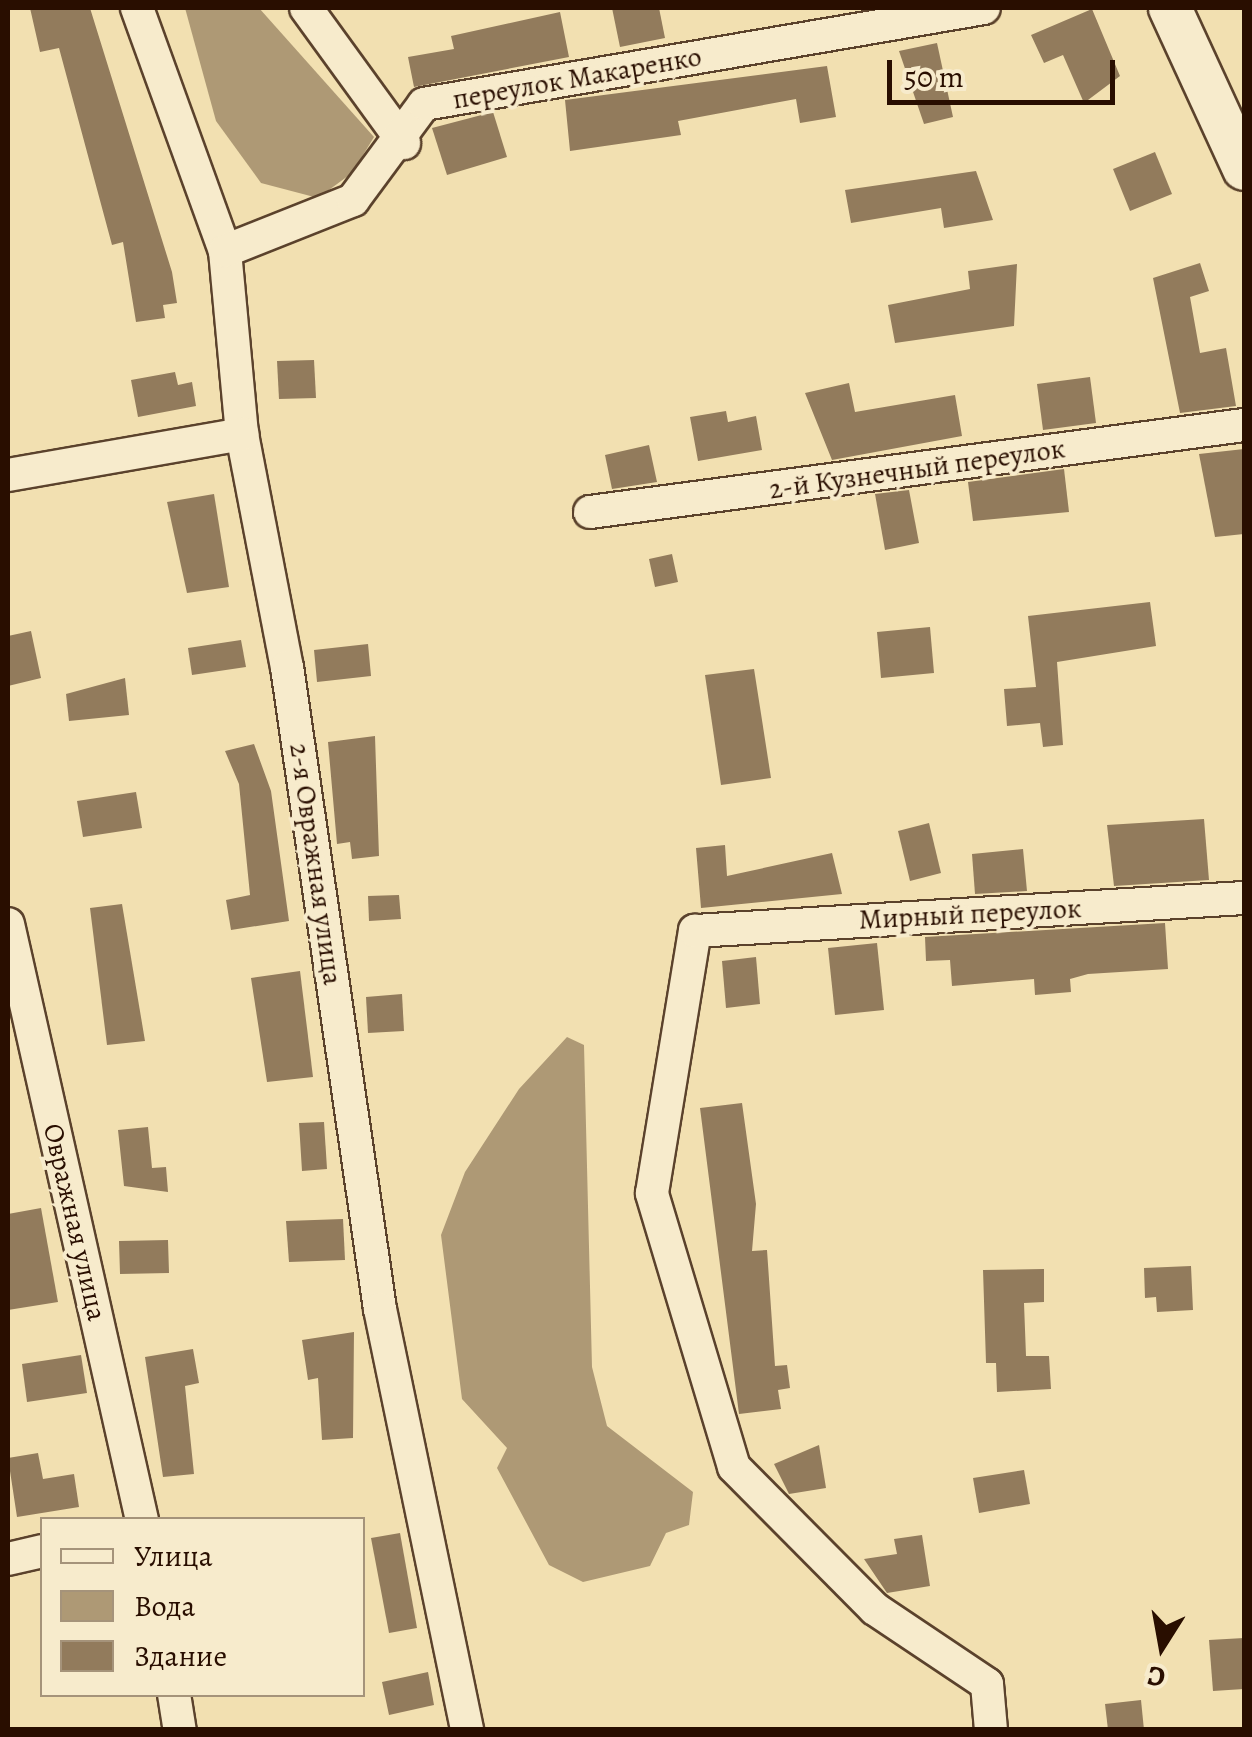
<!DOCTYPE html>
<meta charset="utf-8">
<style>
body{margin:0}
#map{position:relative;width:1252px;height:1737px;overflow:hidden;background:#f2e0b1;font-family:Alegreya,serif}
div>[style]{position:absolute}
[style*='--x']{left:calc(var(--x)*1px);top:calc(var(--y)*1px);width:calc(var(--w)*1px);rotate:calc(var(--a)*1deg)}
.water>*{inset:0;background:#ae9975}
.building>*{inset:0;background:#927b5c}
.roads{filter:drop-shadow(2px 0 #5b422c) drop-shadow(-2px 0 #5b422c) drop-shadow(0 2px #5b422c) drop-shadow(0 -2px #5b422c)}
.minor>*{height:32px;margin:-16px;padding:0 16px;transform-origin:16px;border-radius:16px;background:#f7ebcc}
.tertiary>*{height:42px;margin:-21px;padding:0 21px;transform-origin:21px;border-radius:21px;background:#f7ebcc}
span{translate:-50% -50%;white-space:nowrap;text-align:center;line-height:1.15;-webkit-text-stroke:8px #f7ebcc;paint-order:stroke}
.street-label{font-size:28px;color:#290e00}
.frame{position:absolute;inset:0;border:10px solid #290e00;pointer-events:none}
.legend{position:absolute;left:40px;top:1517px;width:325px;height:180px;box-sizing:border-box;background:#f7ebcc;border:2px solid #a5937a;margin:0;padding:12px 18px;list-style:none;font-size:30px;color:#290e00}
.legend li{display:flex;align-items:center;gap:20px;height:50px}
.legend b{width:50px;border:2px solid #a5937a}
.north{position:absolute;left:1112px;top:1597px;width:100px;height:100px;-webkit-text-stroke:8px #f7ebcc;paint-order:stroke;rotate:191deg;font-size:28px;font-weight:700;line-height:40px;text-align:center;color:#290e00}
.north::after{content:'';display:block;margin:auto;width:35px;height:45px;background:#290e00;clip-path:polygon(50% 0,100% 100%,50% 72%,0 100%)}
.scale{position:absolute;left:887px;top:60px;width:228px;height:45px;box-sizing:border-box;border:5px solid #290e00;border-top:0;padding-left:12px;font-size:30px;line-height:35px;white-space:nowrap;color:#290e00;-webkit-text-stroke:8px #f7ebcc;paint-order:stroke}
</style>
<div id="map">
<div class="water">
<i style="clip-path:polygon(185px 8px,259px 8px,374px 137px,352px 173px,318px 198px,261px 183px,216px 121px)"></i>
<i style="clip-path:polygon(567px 1037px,584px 1045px,592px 1367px,607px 1426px,693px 1492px,689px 1525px,666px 1533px,650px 1566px,583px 1582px,549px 1565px,497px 1468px,507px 1448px,462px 1399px,441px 1235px,465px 1172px,519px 1089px)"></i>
</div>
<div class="building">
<i style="clip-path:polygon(30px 8px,90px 8px,172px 272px,177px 303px,163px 305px,165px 318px,136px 322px,123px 242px,112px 245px,59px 48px,40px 52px)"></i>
<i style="clip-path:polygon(612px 8px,659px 8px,665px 38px,620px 47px)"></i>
<i style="clip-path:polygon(1092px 9px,1120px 76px,1084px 103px,1063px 55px,1044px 63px,1031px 35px)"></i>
<i style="clip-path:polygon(560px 12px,569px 57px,414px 87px,408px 57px,454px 49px,451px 36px)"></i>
<i style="clip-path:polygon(937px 43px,953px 117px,924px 124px,899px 51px)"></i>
<i style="clip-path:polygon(827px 66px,836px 117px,800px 123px,796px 99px,678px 121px,681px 135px,570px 151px,565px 100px)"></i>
<i style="clip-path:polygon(493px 112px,507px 157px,447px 175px,432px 128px)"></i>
<i style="clip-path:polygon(1155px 152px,1172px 194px,1130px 211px,1113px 169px)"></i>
<i style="clip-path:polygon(976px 171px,993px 220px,944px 228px,941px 208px,851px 223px,845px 190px)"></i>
<i style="clip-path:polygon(1200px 263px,1209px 291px,1190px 297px,1200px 353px,1226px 348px,1236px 406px,1180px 413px,1153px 278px)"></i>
<i style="clip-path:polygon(1017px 264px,1014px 326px,895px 343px,888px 305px,970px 289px,968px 271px)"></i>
<i style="clip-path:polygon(314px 360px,316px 398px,279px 399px,277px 361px)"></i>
<i style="clip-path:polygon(175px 372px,178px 385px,192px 382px,196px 406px,138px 417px,131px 380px)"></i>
<i style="clip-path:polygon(1090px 377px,1096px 423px,1043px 430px,1037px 384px)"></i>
<i style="clip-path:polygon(849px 383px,855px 412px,955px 395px,962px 436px,832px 460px,805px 393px)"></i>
<i style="clip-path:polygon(726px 411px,728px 422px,756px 416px,762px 450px,698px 461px,690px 417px)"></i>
<i style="clip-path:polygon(649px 445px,657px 482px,612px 489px,605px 455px)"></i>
<i style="clip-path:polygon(1244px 449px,1244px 534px,1215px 537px,1199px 454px)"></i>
<i style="clip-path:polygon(1064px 469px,1069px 512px,973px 521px,968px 482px)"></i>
<i style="clip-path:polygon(909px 490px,919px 543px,885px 550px,875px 494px)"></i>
<i style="clip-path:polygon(214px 494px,229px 587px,187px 593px,167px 502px)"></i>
<i style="clip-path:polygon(672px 554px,678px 582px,655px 587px,649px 559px)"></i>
<i style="clip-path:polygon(1150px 602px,1156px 646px,1057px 662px,1063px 745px,1043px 747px,1040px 723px,1007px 726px,1004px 689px,1036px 687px,1028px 616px)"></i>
<i style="clip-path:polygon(930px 627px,934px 673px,881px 678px,877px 632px)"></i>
<i style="clip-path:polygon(31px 631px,41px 678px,8px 686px,8px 636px)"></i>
<i style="clip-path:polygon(241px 640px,246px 667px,192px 675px,188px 648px)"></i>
<i style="clip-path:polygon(368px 644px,371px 676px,317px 682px,314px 650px)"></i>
<i style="clip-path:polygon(754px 669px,771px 778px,721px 785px,705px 675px)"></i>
<i style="clip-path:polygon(125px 678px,129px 715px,69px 721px,66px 694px)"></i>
<i style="clip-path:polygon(375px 736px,379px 856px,352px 859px,350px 842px,337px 844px,328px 742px)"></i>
<i style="clip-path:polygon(254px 744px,271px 791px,289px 921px,231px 930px,226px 900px,250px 895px,239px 784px,225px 751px)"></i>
<i style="clip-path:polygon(136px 792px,142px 828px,83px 837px,77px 801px)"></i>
<i style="clip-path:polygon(1204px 819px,1209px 880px,1114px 886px,1107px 825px)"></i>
<i style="clip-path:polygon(929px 823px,941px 873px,910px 881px,898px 831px)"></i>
<i style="clip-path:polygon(725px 845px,727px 876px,832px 853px,842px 894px,701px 908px,696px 848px)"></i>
<i style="clip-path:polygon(1023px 849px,1027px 891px,975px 894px,972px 854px)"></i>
<i style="clip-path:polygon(399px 895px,401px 919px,369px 921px,368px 896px)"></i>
<i style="clip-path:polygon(122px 904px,145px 1041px,107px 1045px,90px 908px)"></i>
<i style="clip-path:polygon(1165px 923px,1168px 969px,1088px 974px,1070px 979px,1071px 992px,1035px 995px,1034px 979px,952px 986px,950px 960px,926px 961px,925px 937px)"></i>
<i style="clip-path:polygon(877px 943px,884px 1010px,835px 1015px,828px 948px)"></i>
<i style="clip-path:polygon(756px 957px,760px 1004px,726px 1008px,722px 961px)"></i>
<i style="clip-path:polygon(300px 971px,313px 1077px,267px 1082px,251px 978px)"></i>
<i style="clip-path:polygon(402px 994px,404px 1031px,368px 1033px,366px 997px)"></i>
<i style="clip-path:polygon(742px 1103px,756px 1204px,752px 1251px,767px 1250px,775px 1366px,787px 1365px,790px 1388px,778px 1390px,781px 1409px,739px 1414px,700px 1108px)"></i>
<i style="clip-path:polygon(324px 1122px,327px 1169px,302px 1171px,299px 1123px)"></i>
<i style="clip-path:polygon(148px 1127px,152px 1168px,166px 1167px,168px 1192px,124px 1186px,118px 1130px)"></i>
<i style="clip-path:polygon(41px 1208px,58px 1302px,8px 1310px,8px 1214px)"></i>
<i style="clip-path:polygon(343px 1219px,345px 1260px,289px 1262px,286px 1221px)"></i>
<i style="clip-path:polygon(168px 1240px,169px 1273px,120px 1274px,119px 1241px)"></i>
<i style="clip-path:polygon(1191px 1266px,1193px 1310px,1157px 1312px,1156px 1297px,1145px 1298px,1144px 1268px)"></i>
<i style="clip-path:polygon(1044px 1269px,1044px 1302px,1024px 1303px,1026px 1356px,1049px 1356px,1051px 1389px,997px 1392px,996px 1363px,986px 1363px,983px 1270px)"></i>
<i style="clip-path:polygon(354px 1332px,353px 1438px,322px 1440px,318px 1378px,308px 1380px,302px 1340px)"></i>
<i style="clip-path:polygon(193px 1349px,199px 1383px,185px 1386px,194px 1474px,163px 1477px,145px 1357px)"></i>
<i style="clip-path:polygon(81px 1355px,87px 1393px,27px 1402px,22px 1364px)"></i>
<i style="clip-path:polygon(819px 1445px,826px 1488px,789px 1494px,774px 1464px)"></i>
<i style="clip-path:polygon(38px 1453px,43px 1479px,74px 1474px,79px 1507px,17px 1517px,8px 1458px)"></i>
<i style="clip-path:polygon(1024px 1470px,1030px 1504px,979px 1513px,973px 1478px)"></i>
<i style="clip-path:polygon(400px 1533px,417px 1628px,389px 1633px,371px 1538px)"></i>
<i style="clip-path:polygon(922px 1535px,930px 1586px,887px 1593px,864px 1559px,897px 1554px,894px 1539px)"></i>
<i style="clip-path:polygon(1244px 1638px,1244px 1689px,1213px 1691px,1209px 1640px)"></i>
<i style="clip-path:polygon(428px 1672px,434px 1705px,389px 1715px,382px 1682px)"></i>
<i style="clip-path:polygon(1141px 1700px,1144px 1730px,1108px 1730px,1105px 1704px)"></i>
</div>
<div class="roads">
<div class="minor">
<i style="--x:137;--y:8;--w:258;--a:70.1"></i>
<i style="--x:225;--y:251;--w:184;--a:84.7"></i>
<i style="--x:242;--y:434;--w:237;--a:79.1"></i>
<i style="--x:287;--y:667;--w:649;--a:81.76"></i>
<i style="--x:380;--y:1309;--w:430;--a:78.3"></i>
<i style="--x:306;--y:8;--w:167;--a:54"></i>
<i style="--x:225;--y:251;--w:138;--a:-21.7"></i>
<i style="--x:353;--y:200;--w:119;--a:-53.5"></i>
<i style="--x:424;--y:104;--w:568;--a:-9.73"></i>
<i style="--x:8;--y:475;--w:238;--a:-9.9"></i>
<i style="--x:590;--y:512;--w:660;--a:-7.58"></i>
<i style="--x:8;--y:924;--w:611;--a:77.33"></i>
<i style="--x:8;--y:1559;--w:35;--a:-13"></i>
<i style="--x:174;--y:1694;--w:36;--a:81"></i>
<i style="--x:991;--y:1730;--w:46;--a:-95"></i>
<i style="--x:987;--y:1684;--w:135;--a:-146.2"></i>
<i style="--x:875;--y:1609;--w:200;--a:-134.8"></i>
<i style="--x:734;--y:1467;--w:286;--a:-106.7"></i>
<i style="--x:652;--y:1193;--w:266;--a:-80.7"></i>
<i style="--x:695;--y:931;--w:550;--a:-3.44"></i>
</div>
<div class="tertiary">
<i style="--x:1170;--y:8;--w:177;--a:65.3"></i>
</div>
</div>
<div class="street-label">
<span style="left:577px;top:78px;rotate:-10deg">переулок Макаренко</span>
<span style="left:917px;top:469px;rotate:-8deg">2-й Кузнечный переулок</span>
<span style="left:316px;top:864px;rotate:82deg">2-я Овражная улица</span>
<span style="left:970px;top:914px;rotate:-3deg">Мирный переулок</span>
<span style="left:75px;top:1222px;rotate:77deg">Овражная улица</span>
</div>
<div class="frame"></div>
<ul class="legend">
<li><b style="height:12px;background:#f7ebcc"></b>Улица</li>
<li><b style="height:28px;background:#ae9975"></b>Вода</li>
<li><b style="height:28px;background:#927b5c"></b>Здание</li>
</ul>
<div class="north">С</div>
<div class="scale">50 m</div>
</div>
